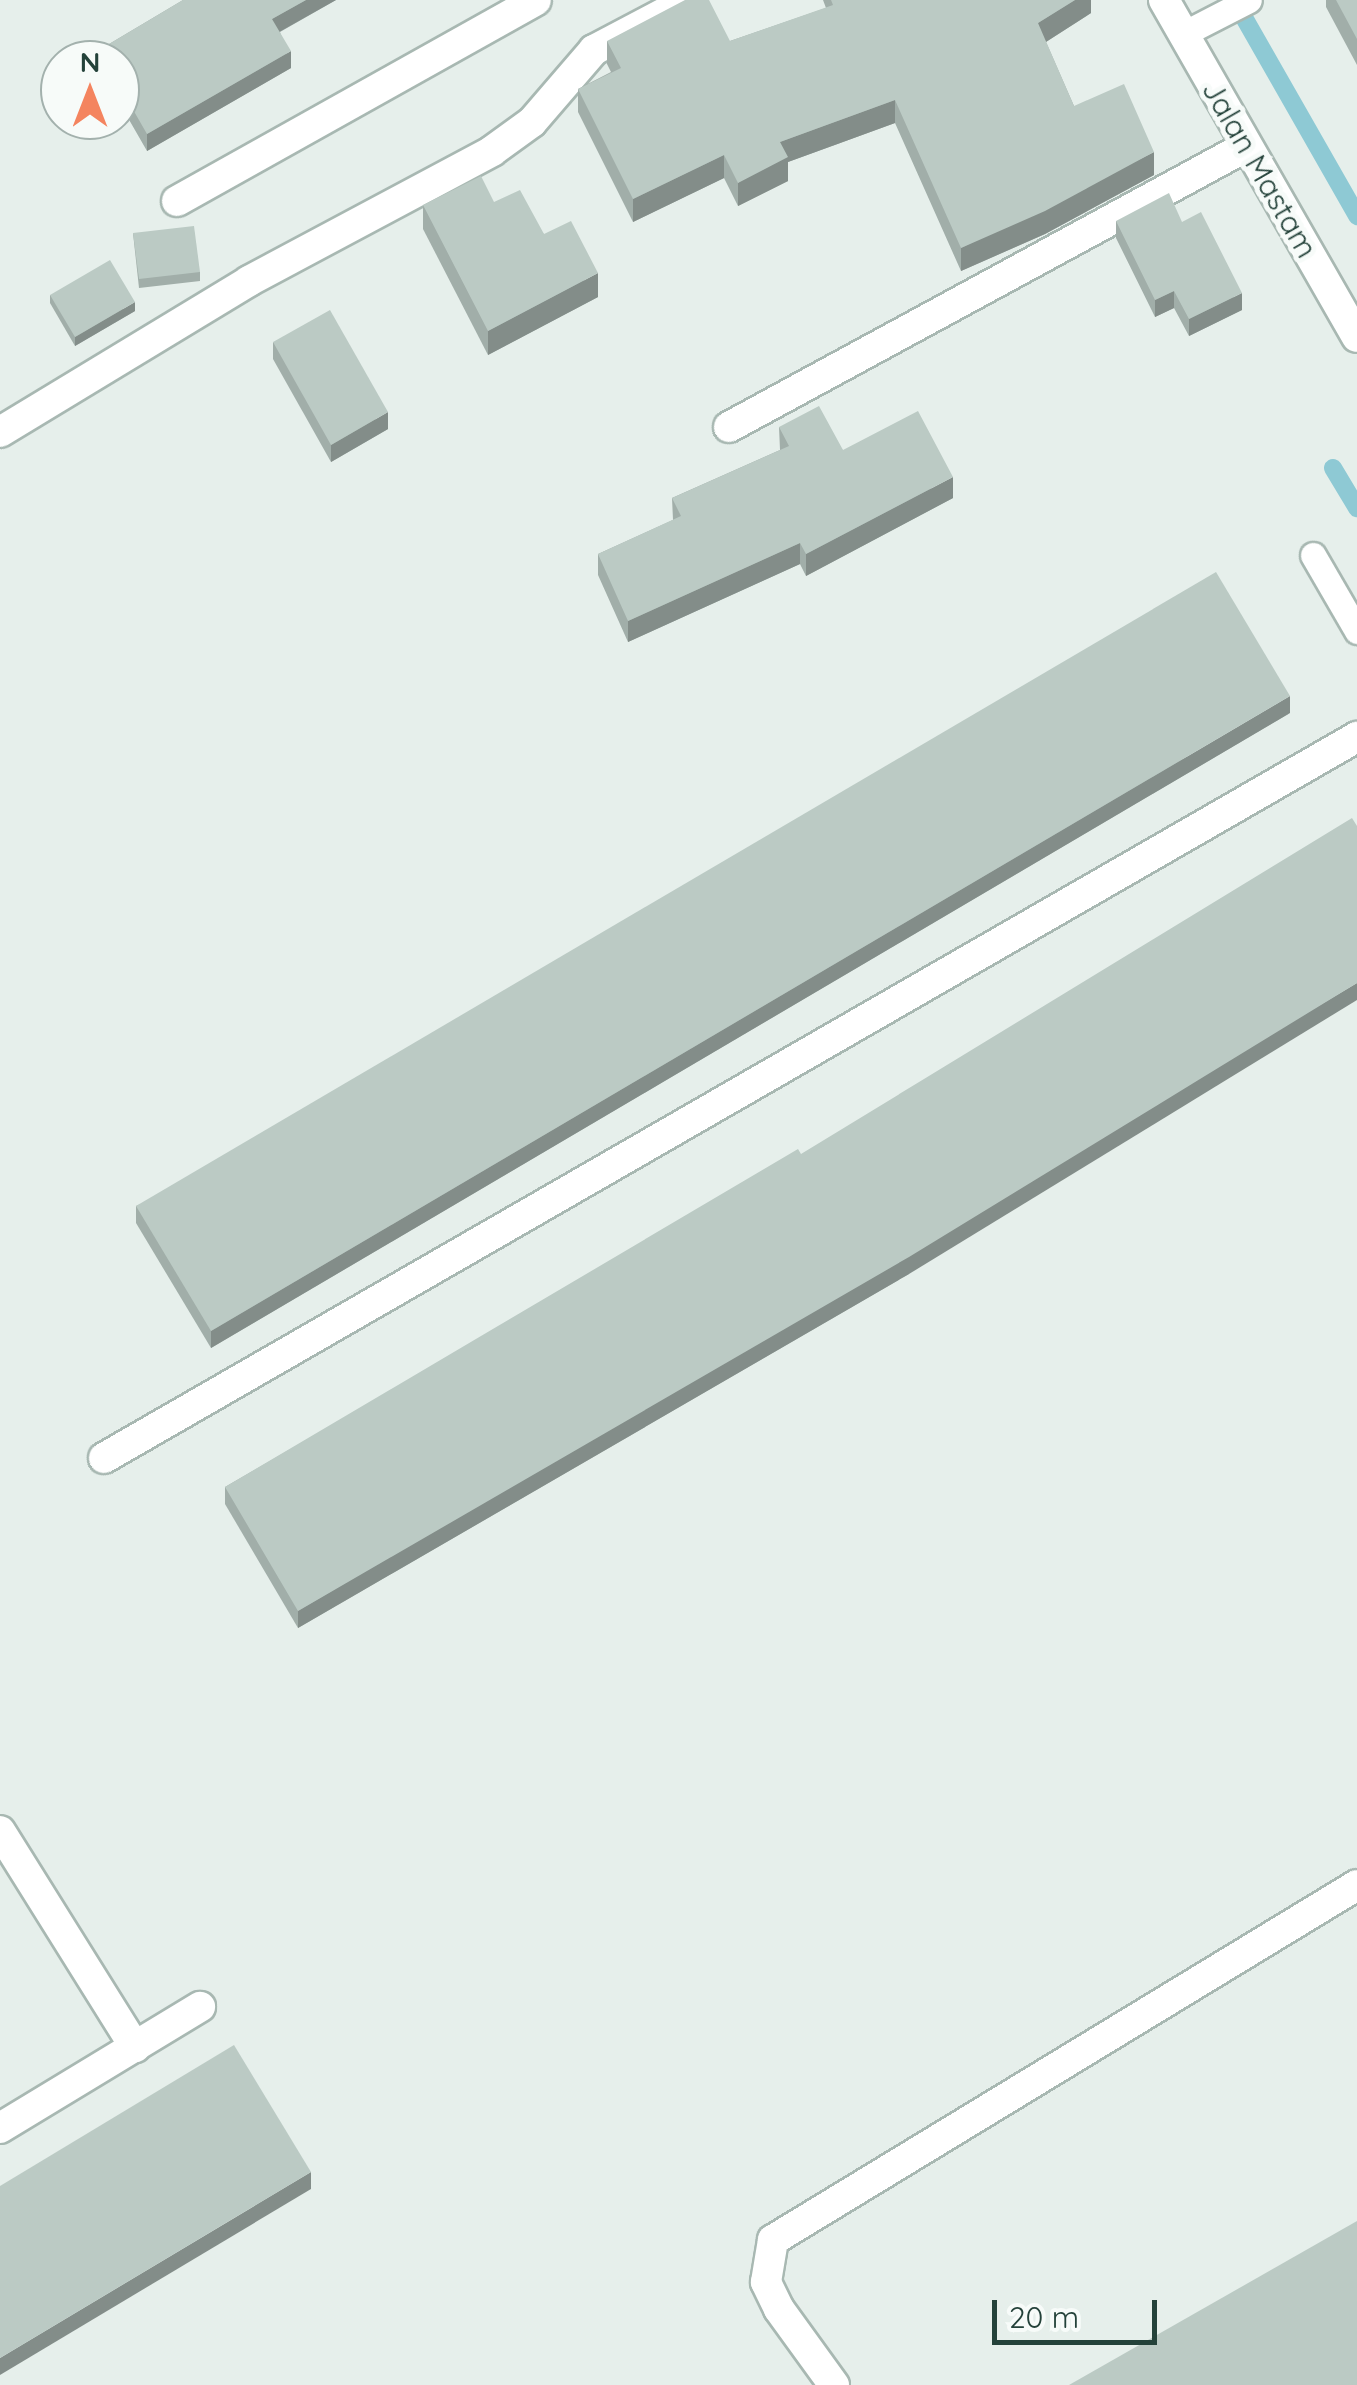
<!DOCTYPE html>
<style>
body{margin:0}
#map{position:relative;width:1357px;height:2385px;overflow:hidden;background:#e6efeb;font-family:Quicksand,sans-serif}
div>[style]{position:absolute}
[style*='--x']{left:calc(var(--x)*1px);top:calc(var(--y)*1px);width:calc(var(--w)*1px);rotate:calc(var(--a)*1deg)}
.stream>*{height:18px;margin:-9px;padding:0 9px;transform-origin:9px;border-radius:9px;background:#8ec9d4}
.roads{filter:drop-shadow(2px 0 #a8b8b2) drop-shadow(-2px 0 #a8b8b2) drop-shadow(0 2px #a8b8b2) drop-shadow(0 -2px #a8b8b2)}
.service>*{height:25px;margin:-12.5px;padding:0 12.5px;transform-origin:12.5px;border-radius:12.5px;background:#fff}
.minor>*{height:30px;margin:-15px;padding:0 15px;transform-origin:15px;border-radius:15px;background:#fff}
.wall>*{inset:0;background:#a1aea9}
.shaded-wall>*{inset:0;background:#838d89}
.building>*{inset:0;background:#bbcac4}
span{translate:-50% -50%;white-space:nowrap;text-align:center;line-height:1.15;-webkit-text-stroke:10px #f7fbf9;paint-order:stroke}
.street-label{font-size:30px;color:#24423a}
.north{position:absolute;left:40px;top:40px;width:100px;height:100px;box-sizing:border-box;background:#f7fbf9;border:2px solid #a3b1ad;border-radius:50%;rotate:0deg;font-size:28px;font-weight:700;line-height:40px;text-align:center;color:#24423a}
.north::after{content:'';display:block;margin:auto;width:35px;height:45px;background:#f4845f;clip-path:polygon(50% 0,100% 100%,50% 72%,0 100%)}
.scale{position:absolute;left:992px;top:2300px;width:165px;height:45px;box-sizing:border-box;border:5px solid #24423a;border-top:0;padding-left:12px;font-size:30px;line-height:35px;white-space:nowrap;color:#24423a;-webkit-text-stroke:8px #f7fbf9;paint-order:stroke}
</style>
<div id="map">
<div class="stream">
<i style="--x:1234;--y:0;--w:249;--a:60.3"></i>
<i style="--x:1333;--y:468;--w:47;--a:59"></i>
</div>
<div class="roads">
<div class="service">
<i style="--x:1183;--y:34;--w:74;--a:-27.3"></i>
<i style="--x:1313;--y:555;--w:88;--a:59.9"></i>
</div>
<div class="minor">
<i style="--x:1164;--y:0;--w:388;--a:60.2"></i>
<i style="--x:177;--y:201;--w:411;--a:-29.2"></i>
<i style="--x:729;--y:427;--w:589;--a:-28.48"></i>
<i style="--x:0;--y:432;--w:291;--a:-31.2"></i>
<i style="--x:249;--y:281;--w:276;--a:-28.1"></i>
<i style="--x:492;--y:151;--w:49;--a:-35.9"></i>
<i style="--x:532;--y:122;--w:95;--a:-49.3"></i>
<i style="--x:594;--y:50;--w:107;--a:-27.8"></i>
<i style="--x:104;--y:1458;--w:1446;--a:-29.92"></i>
<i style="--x:0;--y:1831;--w:255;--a:58"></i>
<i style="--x:0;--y:2128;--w:234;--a:-31.2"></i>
<i style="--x:834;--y:2385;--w:94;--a:-125.9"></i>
<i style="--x:779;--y:2309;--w:30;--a:-116"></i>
<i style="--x:766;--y:2282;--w:43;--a:-80.5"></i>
<i style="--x:773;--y:2240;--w:683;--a:-31.29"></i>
</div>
</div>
<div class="wall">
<i style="clip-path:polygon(183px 0,336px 0,280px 32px,291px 68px,147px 151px,120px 104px,120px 60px,99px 60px,99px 50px)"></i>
<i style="clip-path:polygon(823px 0,1091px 0,1091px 13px,1046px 42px,1074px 106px,1154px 175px,1045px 234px,961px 271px,895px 123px,788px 162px,788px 181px,738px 206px,724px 178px,633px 222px,578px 112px,578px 89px,611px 72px,607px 64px,607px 41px,730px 41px,826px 8px)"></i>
<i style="clip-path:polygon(1326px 0,1357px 0,1357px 65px,1326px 7px)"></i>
<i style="clip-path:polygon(494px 202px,544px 234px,598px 297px,488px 355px,423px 229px,423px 205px)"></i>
<i style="clip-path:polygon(1116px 221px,1182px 222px,1242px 310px,1189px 336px,1174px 308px,1155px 317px,1116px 238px)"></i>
<i style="clip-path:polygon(133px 233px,200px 272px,200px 281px,139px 288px)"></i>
<i style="clip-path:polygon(50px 295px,135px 311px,75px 346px,50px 303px)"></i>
<i style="clip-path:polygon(273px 342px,388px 429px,331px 462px,273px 359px)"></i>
<i style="clip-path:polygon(779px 427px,843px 450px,953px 498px,806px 576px,800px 564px,628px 642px,598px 575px,598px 554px,673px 520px,672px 498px,780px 450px)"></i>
<i style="clip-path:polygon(1290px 713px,211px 1348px,136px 1223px,136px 1206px)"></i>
<i style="clip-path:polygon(801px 1154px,909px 1274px,298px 1628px,225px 1504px,225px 1487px)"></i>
</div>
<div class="shaded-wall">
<i style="clip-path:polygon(306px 0,336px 0,272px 36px,272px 19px)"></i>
<i style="clip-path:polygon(1075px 0,1091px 0,1091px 13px,1038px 47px,1038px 23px)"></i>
<i style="clip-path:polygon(291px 51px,291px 68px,147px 151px,147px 134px)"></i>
<i style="clip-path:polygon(895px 100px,895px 123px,788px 162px,788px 181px,738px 206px,738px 183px,780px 142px)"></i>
<i style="clip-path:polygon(1154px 152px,1154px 175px,1045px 234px,961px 271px,961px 248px)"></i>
<i style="clip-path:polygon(724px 155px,724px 178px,633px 222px,633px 199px)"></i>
<i style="clip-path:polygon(598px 273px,598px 297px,488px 355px,488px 331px)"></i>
<i style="clip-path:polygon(1174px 291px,1174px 308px,1155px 317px,1155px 300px)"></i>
<i style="clip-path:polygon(1242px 293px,1242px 310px,1189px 336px,1189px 319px)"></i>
<i style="clip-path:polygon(135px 302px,135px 311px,75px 346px,75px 337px)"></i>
<i style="clip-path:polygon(388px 412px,388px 429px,331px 462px,331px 445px)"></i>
<i style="clip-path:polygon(953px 477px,953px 498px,806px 576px,806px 554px)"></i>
<i style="clip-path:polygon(800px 543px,800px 564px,628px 642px,628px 621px)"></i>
<i style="clip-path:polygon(1290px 696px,1290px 713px,211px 1348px,211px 1331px)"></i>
<i style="clip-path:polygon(1357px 983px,1357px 1000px,909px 1274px,298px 1628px,298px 1611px)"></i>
<i style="clip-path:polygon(311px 2172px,311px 2189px,0 2375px,0 2358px)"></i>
</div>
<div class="building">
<i style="clip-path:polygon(183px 0,306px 0,272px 19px,291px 51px,147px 134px,120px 87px,120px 60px,105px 60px,99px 50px)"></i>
<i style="clip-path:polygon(685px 0,709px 0,730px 41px,833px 5px,831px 0,1075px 0,1038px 23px,1074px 106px,1124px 84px,1154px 152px,1045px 211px,961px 248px,895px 100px,780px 142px,788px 157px,738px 183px,724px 155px,633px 199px,578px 89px,621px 68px,607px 41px)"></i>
<i style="clip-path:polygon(1336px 0,1357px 0,1357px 39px)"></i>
<i style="clip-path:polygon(481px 176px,494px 202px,520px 190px,544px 234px,571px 221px,598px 273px,488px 331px,423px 205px)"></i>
<i style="clip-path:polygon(1169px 193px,1182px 222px,1201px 212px,1242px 293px,1189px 319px,1174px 291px,1155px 300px,1116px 221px)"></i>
<i style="clip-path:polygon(194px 226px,200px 272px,139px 279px,133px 233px)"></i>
<i style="clip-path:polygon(110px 260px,135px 302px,75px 337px,50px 295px)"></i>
<i style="clip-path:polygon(330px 310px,388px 412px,331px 445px,273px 342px)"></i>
<i style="clip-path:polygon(819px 406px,843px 450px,918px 411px,953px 477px,806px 554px,800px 543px,628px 621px,598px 554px,681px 516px,672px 498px,789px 446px,779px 427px)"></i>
<i style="clip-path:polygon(1216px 572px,1290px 696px,211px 1331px,136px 1206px)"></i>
<i style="clip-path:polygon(1352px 818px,1357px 826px,1357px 983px,909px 1257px,298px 1611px,225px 1487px,798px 1149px,801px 1154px)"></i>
<i style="clip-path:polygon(234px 2045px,311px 2172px,0 2358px,0 2186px)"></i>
<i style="clip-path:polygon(1357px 2221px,1357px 2385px,1069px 2385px)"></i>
</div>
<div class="street-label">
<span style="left:1260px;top:169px;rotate:60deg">Jalan Mastam</span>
</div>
<div class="north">N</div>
<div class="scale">20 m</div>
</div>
